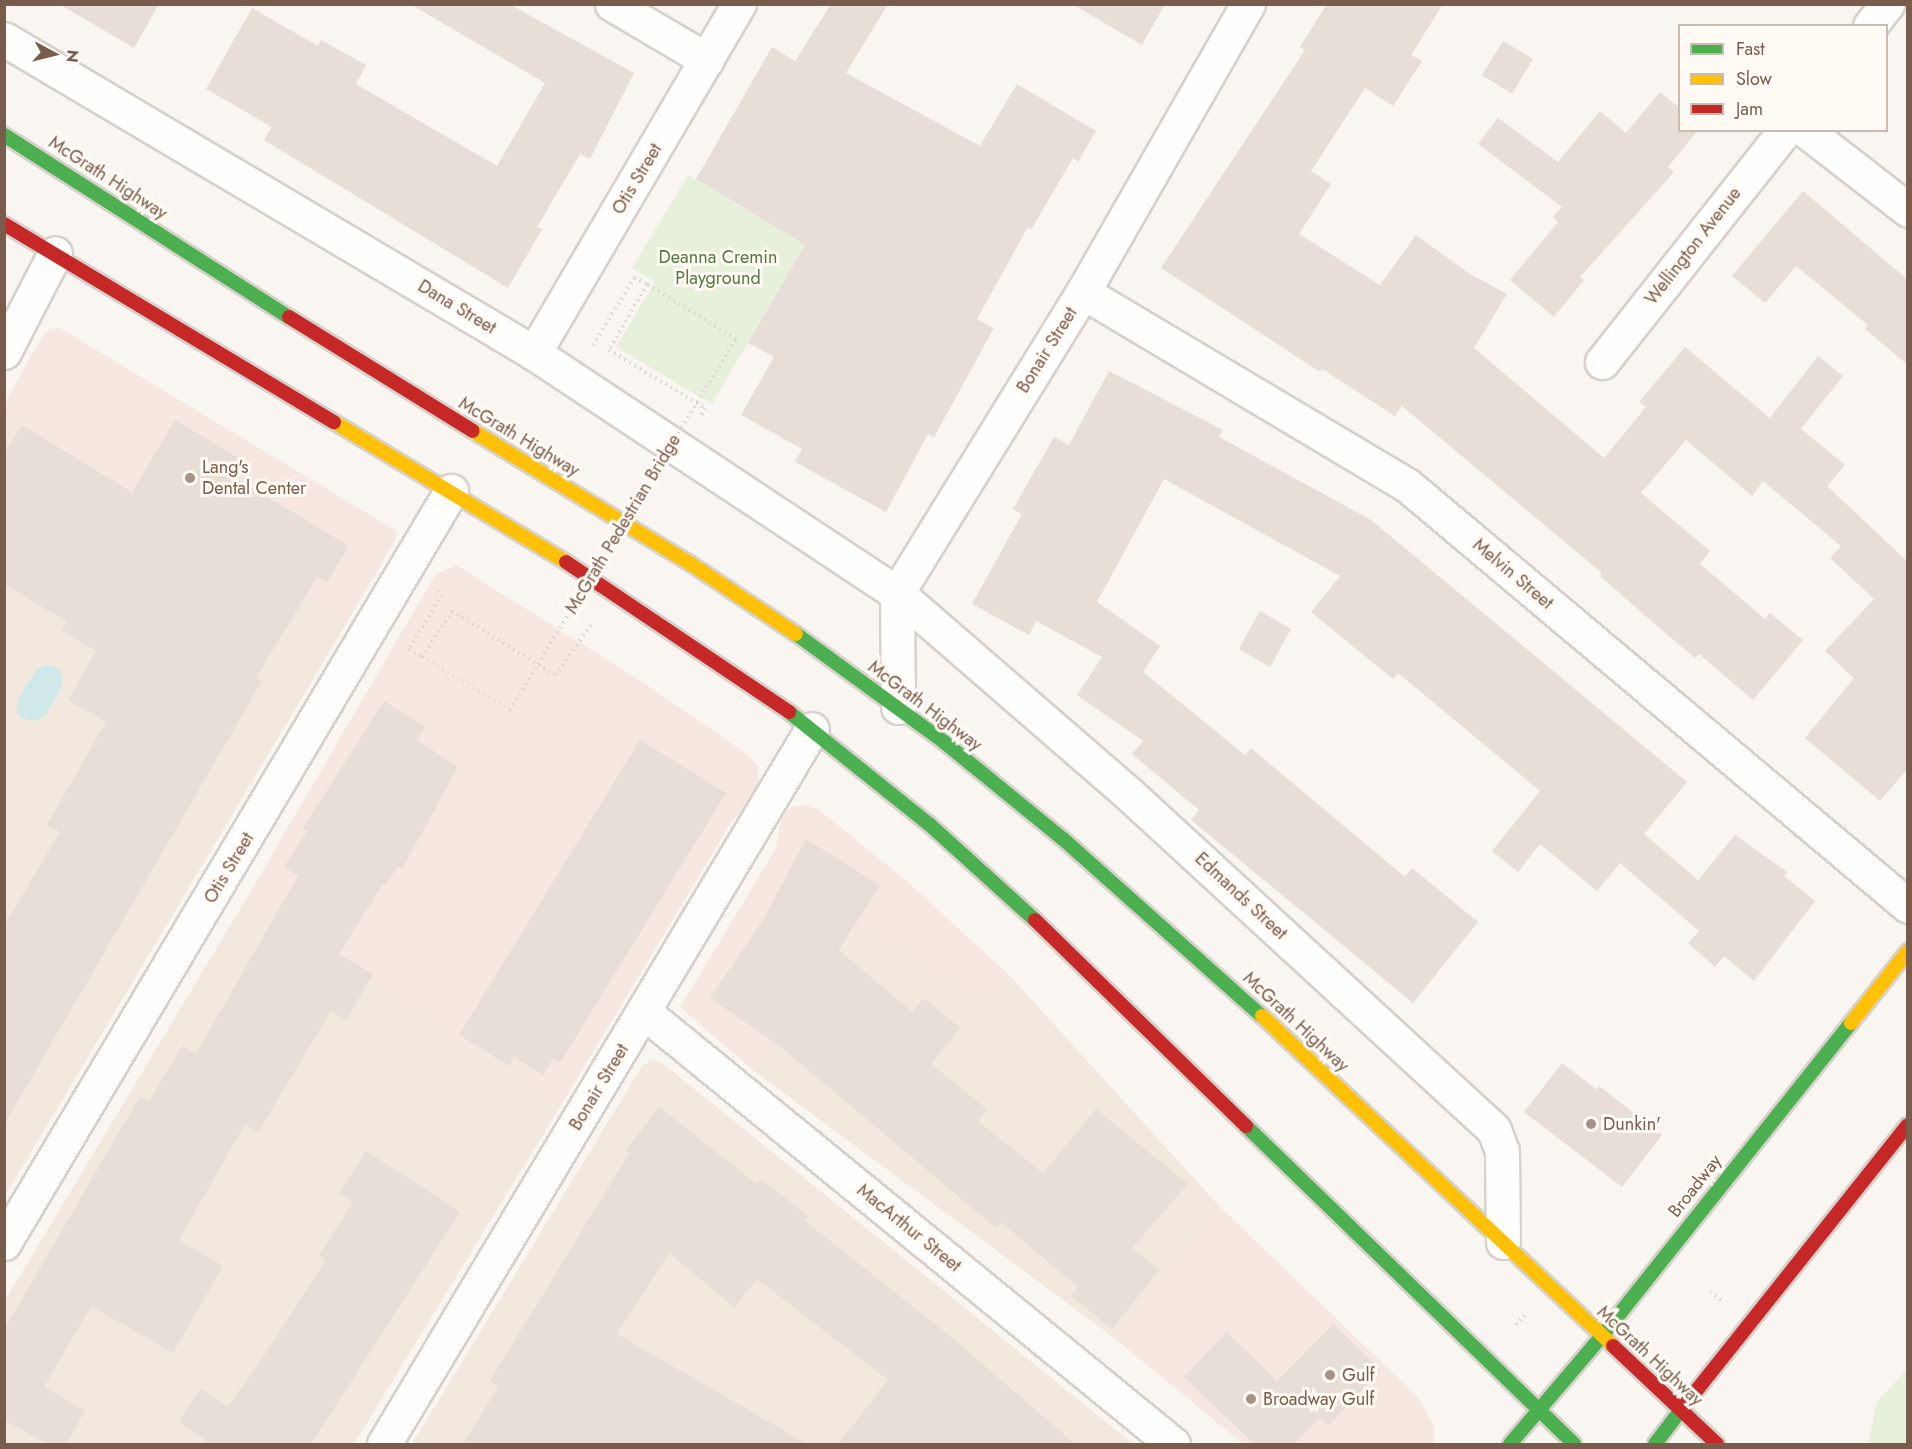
<!DOCTYPE html>
<style>
body{margin:0}
#map{position:relative;width:1912px;height:1449px;overflow:hidden;background:#f9f5f0;font-family:Jost,sans-serif}
div>[style]{position:absolute}
[style*='--x']{left:calc(var(--x)*1px);top:calc(var(--y)*1px);width:calc(var(--w)*1px);rotate:calc(var(--a)*1deg)}
.residential>*{inset:0;background:#f2e8de}
.commercial>*{inset:0;background:#f6e8e1}
.green>*{inset:0;background:#e7f0db}
.water>*{inset:0;background:#d0e8ea}
.building>*{inset:0;background:#e6ded7}
.path>*{height:4px;margin-top:-2px;transform-origin:0;background:repeating-linear-gradient(90deg,#dcd5d0 0 1.5px,transparent 0 6px)}
.roads{filter:drop-shadow(2px 0 #d7d1cb) drop-shadow(-2px 0 #d7d1cb) drop-shadow(0 2px #d7d1cb) drop-shadow(0 -2px #d7d1cb)}
.street>*{height:33px;margin:-16.5px;padding:0 16.5px;transform-origin:16.5px;border-radius:16.5px;background:#fefefd}
.fast>*{height:14px;margin:-7px;padding:0 7px;transform-origin:7px;border-radius:7px;background:#4caf50}
.slow>*{height:14px;margin:-7px;padding:0 7px;transform-origin:7px;border-radius:7px;background:#ffc107}
.jam>*{height:14px;margin:-7px;padding:0 7px;transform-origin:7px;border-radius:7px;background:#c62828}
.path-bridge>*{height:4px;margin-top:-2px;transform-origin:0;background:repeating-linear-gradient(90deg,#dcd5d0 0 1.5px,transparent 0 6px)}
.dots>*{width:16px;height:16px;translate:-50% -50%;box-sizing:border-box;border:3px solid #fffaf3;border-radius:50%}
span{translate:-50% -50%;white-space:nowrap;text-align:center;line-height:1.15;-webkit-text-stroke:6px #fffaf3;paint-order:stroke}
.street-label{font-size:18px;color:#7a5c4d}
.park-label{font-size:18px;color:#537a41}
.poi-label{font-size:18px;color:#7a5c4d}
.left{translate:0 -50%;text-align:left}
.frame{position:absolute;inset:0;border:6px solid #7a5c4d;pointer-events:none}
.legend{position:absolute;left:1678px;top:24px;width:210px;height:108px;box-sizing:border-box;background:#fffaf3;border:2px solid #cabbb1;margin:0;padding:8px 10px;list-style:none;font-size:18px;color:#7a5c4d}
.legend li{display:flex;align-items:center;gap:12px;height:30px}
.legend b{width:30px;border:2px solid #cabbb1}
.north{position:absolute;left:24px;top:24px;width:60px;height:60px;-webkit-text-stroke:4px #fffaf3;paint-order:stroke;rotate:97deg;font-size:16px;font-weight:700;line-height:24px;text-align:center;color:#7a5c4d}
.north::after{content:'';display:block;margin:auto;width:21px;height:27px;background:#7a5c4d;clip-path:polygon(50% 0,100% 100%,50% 72%,0 100%)}
</style>
<div id="map">
<div class="residential">
<i style="clip-path:polygon(5px 414px,347px 622px,5px 1196px)"></i>
<i style="clip-path:polygon(245px 901px,561px 1105px,354px 1444px,8px 1444px,4px 1442px,4px 1302px)"></i>
<i style="clip-path:polygon(859px 925px,987px 1003px,1010px 976px,1219px 1206px,1113px 1337px,753px 1070px)"></i>
<i style="clip-path:polygon(652px 1060px,661px 1062px,1133px 1444px,412px 1444px,642px 1066px)"></i>
</div>
<div class="commercial">
<i style="clip-path:polygon(60px 328px,395px 530px,397px 537px,347px 622px,5px 414px,5px 402px,44px 334px,50px 329px)"></i>
<i style="clip-path:polygon(456px 565px,641px 681px,747px 754px,758px 767px,758px 794px,732px 821px,561px 1105px,245px 901px,435px 575px)"></i>
<i style="clip-path:polygon(804px 805px,818px 809px,909px 883px,1010px 976px,988px 1003px,859px 925px,753px 1070px,680px 1007px,776px 848px,781px 819px,791px 807px)"></i>
<i style="clip-path:polygon(1219px 1206px,1418px 1397px,1434px 1426px,1434px 1444px,1243px 1444px,1113px 1337px)"></i>
</div>
<div class="green">
<i style="clip-path:polygon(688px 175px,805px 245px,712px 404px,616px 347px,655px 282px,632px 268px)"></i>
<i style="clip-path:polygon(1907px 1369px,1907px 1444px,1868px 1444px,1877px 1402px)"></i>
</div>
<div class="water">
<i style="clip-path:polygon(46px 665px,58px 668px,63px 677px,61px 688px,45px 716px,35px 721px,23px 719px,17px 712px,18px 700px,37px 669px)"></i>
</div>
<div class="building">
<i style="clip-path:polygon(59px 4px,159px 4px,134px 48px)"></i>
<i style="clip-path:polygon(410px 4px,509px 4px,634px 73px,590px 159px,580px 154px,537px 227px,542px 229px,508px 288px,264px 140px,272px 127px,206px 89px,252px 8px,318px 46px,321px 40px,366px 65px,356px 84px,497px 166px,545px 83px)"></i>
<i style="clip-path:polygon(831px 4px,888px 4px,846px 73px,980px 146px,1017px 84px,1096px 131px,1078px 162px,1073px 158px,1031px 230px,1028px 227px,977px 319px,994px 328px,934px 437px,928px 434px,886px 512px,795px 462px,802px 449px,741px 415px,774px 357px,748px 343px,805px 245px,696px 179px,772px 47px,795px 61px)"></i>
<i style="clip-path:polygon(1072px 4px,1165px 4px,1142px 45px)"></i>
<i style="clip-path:polygon(1327px 4px,1443px 4px,1411px 55px,1422px 61px,1393px 106px,1365px 88px,1311px 171px,1331px 184px,1299px 234px,1380px 285px,1416px 235px,1470px 274px,1507px 294px,1474px 348px,1604px 458px,1646px 407px,1639px 402px,1685px 347px,1770px 418px,1818px 356px,1843px 376px,1801px 429px,1845px 465px,1827px 486px,1908px 562px,1908px 768px,1880px 801px,1805px 738px,1854px 678px,1825px 651px,1874px 599px,1830px 558px,1841px 546px,1763px 481px,1752px 496px,1686px 440px,1641px 493px,1710px 551px,1700px 564px,1765px 619px,1770px 613px,1803px 640px,1753px 700px,1699px 654px,1695px 658px,1657px 626px,1600px 576px,1602px 573px,1402px 406px,1395px 416px,1322px 369px,1320px 372px,1161px 268px,1305px 50px,1300px 47px)"></i>
<i style="clip-path:polygon(1503px 41px,1533px 59px,1512px 94px,1482px 75px)"></i>
<i style="clip-path:polygon(1660px 92px,1680px 108px,1680px 130px,1698px 130px,1668px 167px,1674px 172px,1580px 277px,1584px 280px,1554px 317px,1510px 280px,1558px 222px,1553px 217px,1562px 207px,1478px 144px,1498px 118px,1558px 162px,1600px 111px,1626px 133px)"></i>
<i style="clip-path:polygon(1803px 191px,1908px 280px,1908px 365px,1865px 329px,1868px 325px,1796px 266px,1765px 303px,1732px 276px)"></i>
<i style="clip-path:polygon(1109px 371px,1223px 430px,1219px 437px,1371px 520px,1687px 782px,1644px 834px,1698px 880px,1735px 835px,1787px 872px,1784px 876px,1815px 901px,1754px 981px,1724px 956px,1715px 967px,1688px 943px,1699px 931px,1620px 863px,1597px 891px,1540px 844px,1518px 872px,1492px 851px,1540px 791px,1398px 673px,1393px 679px,1311px 612px,1340px 576px,1164px 479px,1097px 602px,1160px 646px,1143px 672px,1245px 755px,1251px 748px,1405px 877px,1412px 868px,1478px 922px,1413px 1003px,1191px 820px,1199px 810px,1132px 754px,1143px 741px,1077px 695px,1102px 657px,1036px 621px,1029px 635px,972px 604px,1022px 514px,1013px 509px,1054px 437px,1069px 445px)"></i>
<i style="clip-path:polygon(175px 420px,247px 463px,238px 479px,349px 546px,327px 582px,317px 577px,256px 678px,262px 681px,4px 1125px,4px 926px,60px 832px,47px 825px,106px 722px,68px 700px,96px 651px,62px 631px,67px 622px,4px 584px,4px 454px,22px 425px,132px 492px)"></i>
<i style="clip-path:polygon(1260px 611px,1291px 629px,1270px 667px,1239px 649px)"></i>
<i style="clip-path:polygon(384px 701px,425px 727px,417px 740px,458px 767px,402px 869px,398px 866px,385px 886px,383px 884px,339px 954px,373px 974px,346px 1020px,331px 1011px,258px 1132px,245px 1124px,179px 1240px,223px 1266px,173px 1353px,91px 1306px,44px 1387px,85px 1411px,66px 1444px,47px 1444px,4px 1420px,4px 1330px,140px 1096px,149px 1102px,182px 1046px,196px 1054px,298px 876px,284px 867px,307px 831px,303px 828px)"></i>
<i style="clip-path:polygon(640px 740px,726px 793px,560px 1063px,553px 1059px,543px 1075px,514px 1057px,509px 1066px,459px 1035px)"></i>
<i style="clip-path:polygon(806px 839px,880px 885px,839px 950px,912px 1012px,924px 998px,960px 1028px,931px 1064px,987px 1109px,978px 1121px,1043px 1173px,1096px 1109px,1188px 1184px,1132px 1248px,1159px 1270px,1112px 1329px,1071px 1296px,1078px 1287px,1001px 1222px,996px 1228px,781px 1047px,710px 998px,763px 920px)"></i>
<i style="clip-path:polygon(1562px 1063px,1597px 1090px,1599px 1086px,1662px 1135px,1622px 1187px,1524px 1112px)"></i>
<i style="clip-path:polygon(659px 1107px,757px 1184px,761px 1179px,809px 1217px,805px 1221px,956px 1341px,1075px 1444px,838px 1444px,888px 1380px,757px 1279px,734px 1307px,669px 1253px,617px 1334px,807px 1444px,463px 1444px,499px 1386px,490px 1381px,630px 1152px,626px 1150px)"></i>
<i style="clip-path:polygon(366px 1151px,460px 1212px,311px 1444px,204px 1444px,207px 1440px,179px 1422px,200px 1389px,228px 1407px,258px 1365px,326px 1260px,319px 1255px,353px 1202px,339px 1193px)"></i>
<i style="clip-path:polygon(1333px 1324px,1381px 1370px,1328px 1426px,1320px 1418px,1294px 1444px,1254px 1444px,1184px 1377px,1227px 1332px,1277px 1381px)"></i>
</div>
<div class="path">
<i style="--x:593;--y:345;--w:79;--a:-58.5"></i>
<i style="--x:634;--y:278;--w:14;--a:25"></i>
<i style="--x:647;--y:284;--w:76;--a:119.9"></i>
<i style="--x:609;--y:350;--w:112;--a:31.1"></i>
<i style="--x:705;--y:408;--w:11;--a:117"></i>
<i style="--x:437;--y:591;--w:6;--a:39"></i>
<i style="--x:442;--y:595;--w:63;--a:121.4"></i>
<i style="--x:409;--y:649;--w:15;--a:32"></i>
<i style="--x:422;--y:657;--w:55;--a:-56.9"></i>
<i style="--x:452;--y:611;--w:121;--a:31.9"></i>
<i style="--x:555;--y:675;--w:62;--a:-54.2"></i>
<i style="--x:1710;--y:1292;--w:14;--a:36"></i>
<i style="--x:1516;--y:1325;--w:13;--a:-48"></i>
</div>
<div class="roads">
<div class="street">
<i style="--x:612;--y:4;--w:110;--a:30.5"></i>
<i style="--x:1870;--y:26;--w:28;--a:-52"></i>
<i style="--x:4;--y:39;--w:616;--a:30.64"></i>
<i style="--x:534;--y:353;--w:435;--a:33.5"></i>
<i style="--x:897;--y:593;--w:307;--a:40.9"></i>
<i style="--x:1129;--y:794;--w:496;--a:42.6"></i>
<i style="--x:1494;--y:1130;--w:22;--a:69"></i>
<i style="--x:1502;--y:1151;--w:91;--a:89.4"></i>
<i style="--x:1805;--y:130;--w:130;--a:37.8"></i>
<i style="--x:1083;--y:292;--w:377;--a:30.8"></i>
<i style="--x:1407;--y:485;--w:654;--a:40.04"></i>
<i style="--x:4;--y:352;--w:111;--a:-62.7"></i>
<i style="--x:534;--y:353;--w:405;--a:-59.6"></i>
<i style="--x:1602;--y:362;--w:295;--a:-51.7"></i>
<i style="--x:898;--y:707;--w:114;--a:-90.5"></i>
<i style="--x:897;--y:593;--w:354;--a:-58.3"></i>
<i style="--x:1083;--y:292;--w:332;--a:-60.2"></i>
<i style="--x:644;--y:1012;--w:683;--a:39.24"></i>
<i style="--x:4;--y:1243;--w:875;--a:-59.27"></i>
<i style="--x:384;--y:1444;--w:833;--a:-59.1"></i>
</div>
<div class="fast">
<i style="--x:4;--y:135;--w:338;--a:32.6"></i>
<i style="--x:796;--y:634;--w:183;--a:36.1"></i>
<i style="--x:944;--y:742;--w:154;--a:39.2"></i>
<i style="--x:1063;--y:839;--w:266;--a:41.7"></i>
<i style="--x:789;--y:712;--w:179;--a:38.7"></i>
<i style="--x:929;--y:824;--w:143;--a:42.2"></i>
<i style="--x:1246;--y:1126;--w:457;--a:44.1"></i>
<i style="--x:1602;--y:1336;--w:400;--a:-51.5"></i>
<i style="--x:1510;--y:1444;--w:142;--a:-49.6"></i>
<i style="--x:1655;--y:1444;--w:43;--a:-52.6"></i>
</div>
<div class="slow">
<i style="--x:334;--y:422;--w:271;--a:31.1"></i>
<i style="--x:473;--y:431;--w:255;--a:31.4"></i>
<i style="--x:691;--y:564;--w:126;--a:33.7"></i>
<i style="--x:1262;--y:1016;--w:482;--a:43.2"></i>
<i style="--x:1851;--y:1023;--w:92;--a:-51.6"></i>
</div>
<div class="jam">
<i style="--x:4;--y:224;--w:385;--a:31"></i>
<i style="--x:289;--y:317;--w:216;--a:31.8"></i>
<i style="--x:566;--y:562;--w:269;--a:33.9"></i>
<i style="--x:1035;--y:920;--w:295;--a:44.3"></i>
<i style="--x:1613;--y:1346;--w:143;--a:43.3"></i>
<i style="--x:1681;--y:1410;--w:364;--a:-51.5"></i>
</div>
</div>
<div class="path-bridge">
<i style="--x:422;--y:657;--w:103;--a:31.1"></i>
<i style="--x:510;--y:710;--w:434;--a:-58.7"></i>
<i style="--x:736;--y:339;--w:105;--a:-148.3"></i>
</div>
<div class="dots">
<i style="left:190px;top:478px;background:#a69286"></i>
<i style="left:1591px;top:1124px;background:#a69286"></i>
<i style="left:1330px;top:1375px;background:#a69286"></i>
<i style="left:1251px;top:1399px;background:#a69286"></i>
</div>
<div class="street-label">
<span style="left:108px;top:178px;rotate:33deg">McGrath Highway</span>
<span style="left:637px;top:179px;rotate:-59deg">Otis Street</span>
<span style="left:1693px;top:246px;rotate:-52deg">Wellington Avenue</span>
<span style="left:457px;top:307px;rotate:31deg">Dana Street</span>
<span style="left:1047px;top:350px;rotate:-58deg">Bonair Street</span>
<span style="left:519px;top:437px;rotate:31deg">McGrath Highway</span>
<span style="left:623px;top:524px;rotate:-59deg">McGrath Pedestrian Bridge</span>
<span style="left:1513px;top:574px;rotate:40deg">Melvin Street</span>
<span style="left:925px;top:706px;rotate:37deg">McGrath Highway</span>
<span style="left:229px;top:868px;rotate:-59deg">Otis Street</span>
<span style="left:1241px;top:896px;rotate:43deg">Edmands Street</span>
<span style="left:1296px;top:1022px;rotate:43deg">McGrath Highway</span>
<span style="left:599px;top:1087px;rotate:-59deg">Bonair Street</span>
<span style="left:1695px;top:1186px;rotate:-52deg">Broadway</span>
<span style="left:909px;top:1228px;rotate:39deg">MacArthur Street</span>
<span style="left:1650px;top:1356px;rotate:43deg">McGrath Highway</span>
</div>
<div class="park-label">
<span style="left:718px;top:268px">Deanna Cremin<br>Playground</span>
</div>
<div class="poi-label">
<span class="left" style="left:202px;top:478px">Lang's<br>Dental Center</span>
<span class="left" style="left:1603px;top:1124px">Dunkin'</span>
<span class="left" style="left:1342px;top:1375px">Gulf</span>
<span class="left" style="left:1263px;top:1399px">Broadway Gulf</span>
</div>
<div class="frame"></div>
<ul class="legend">
<li><b style="height:8px;background:#4caf50"></b>Fast</li>
<li><b style="height:8px;background:#ffc107"></b>Slow</li>
<li><b style="height:8px;background:#c62828"></b>Jam</li>
</ul>
<div class="north">N</div>
</div>
